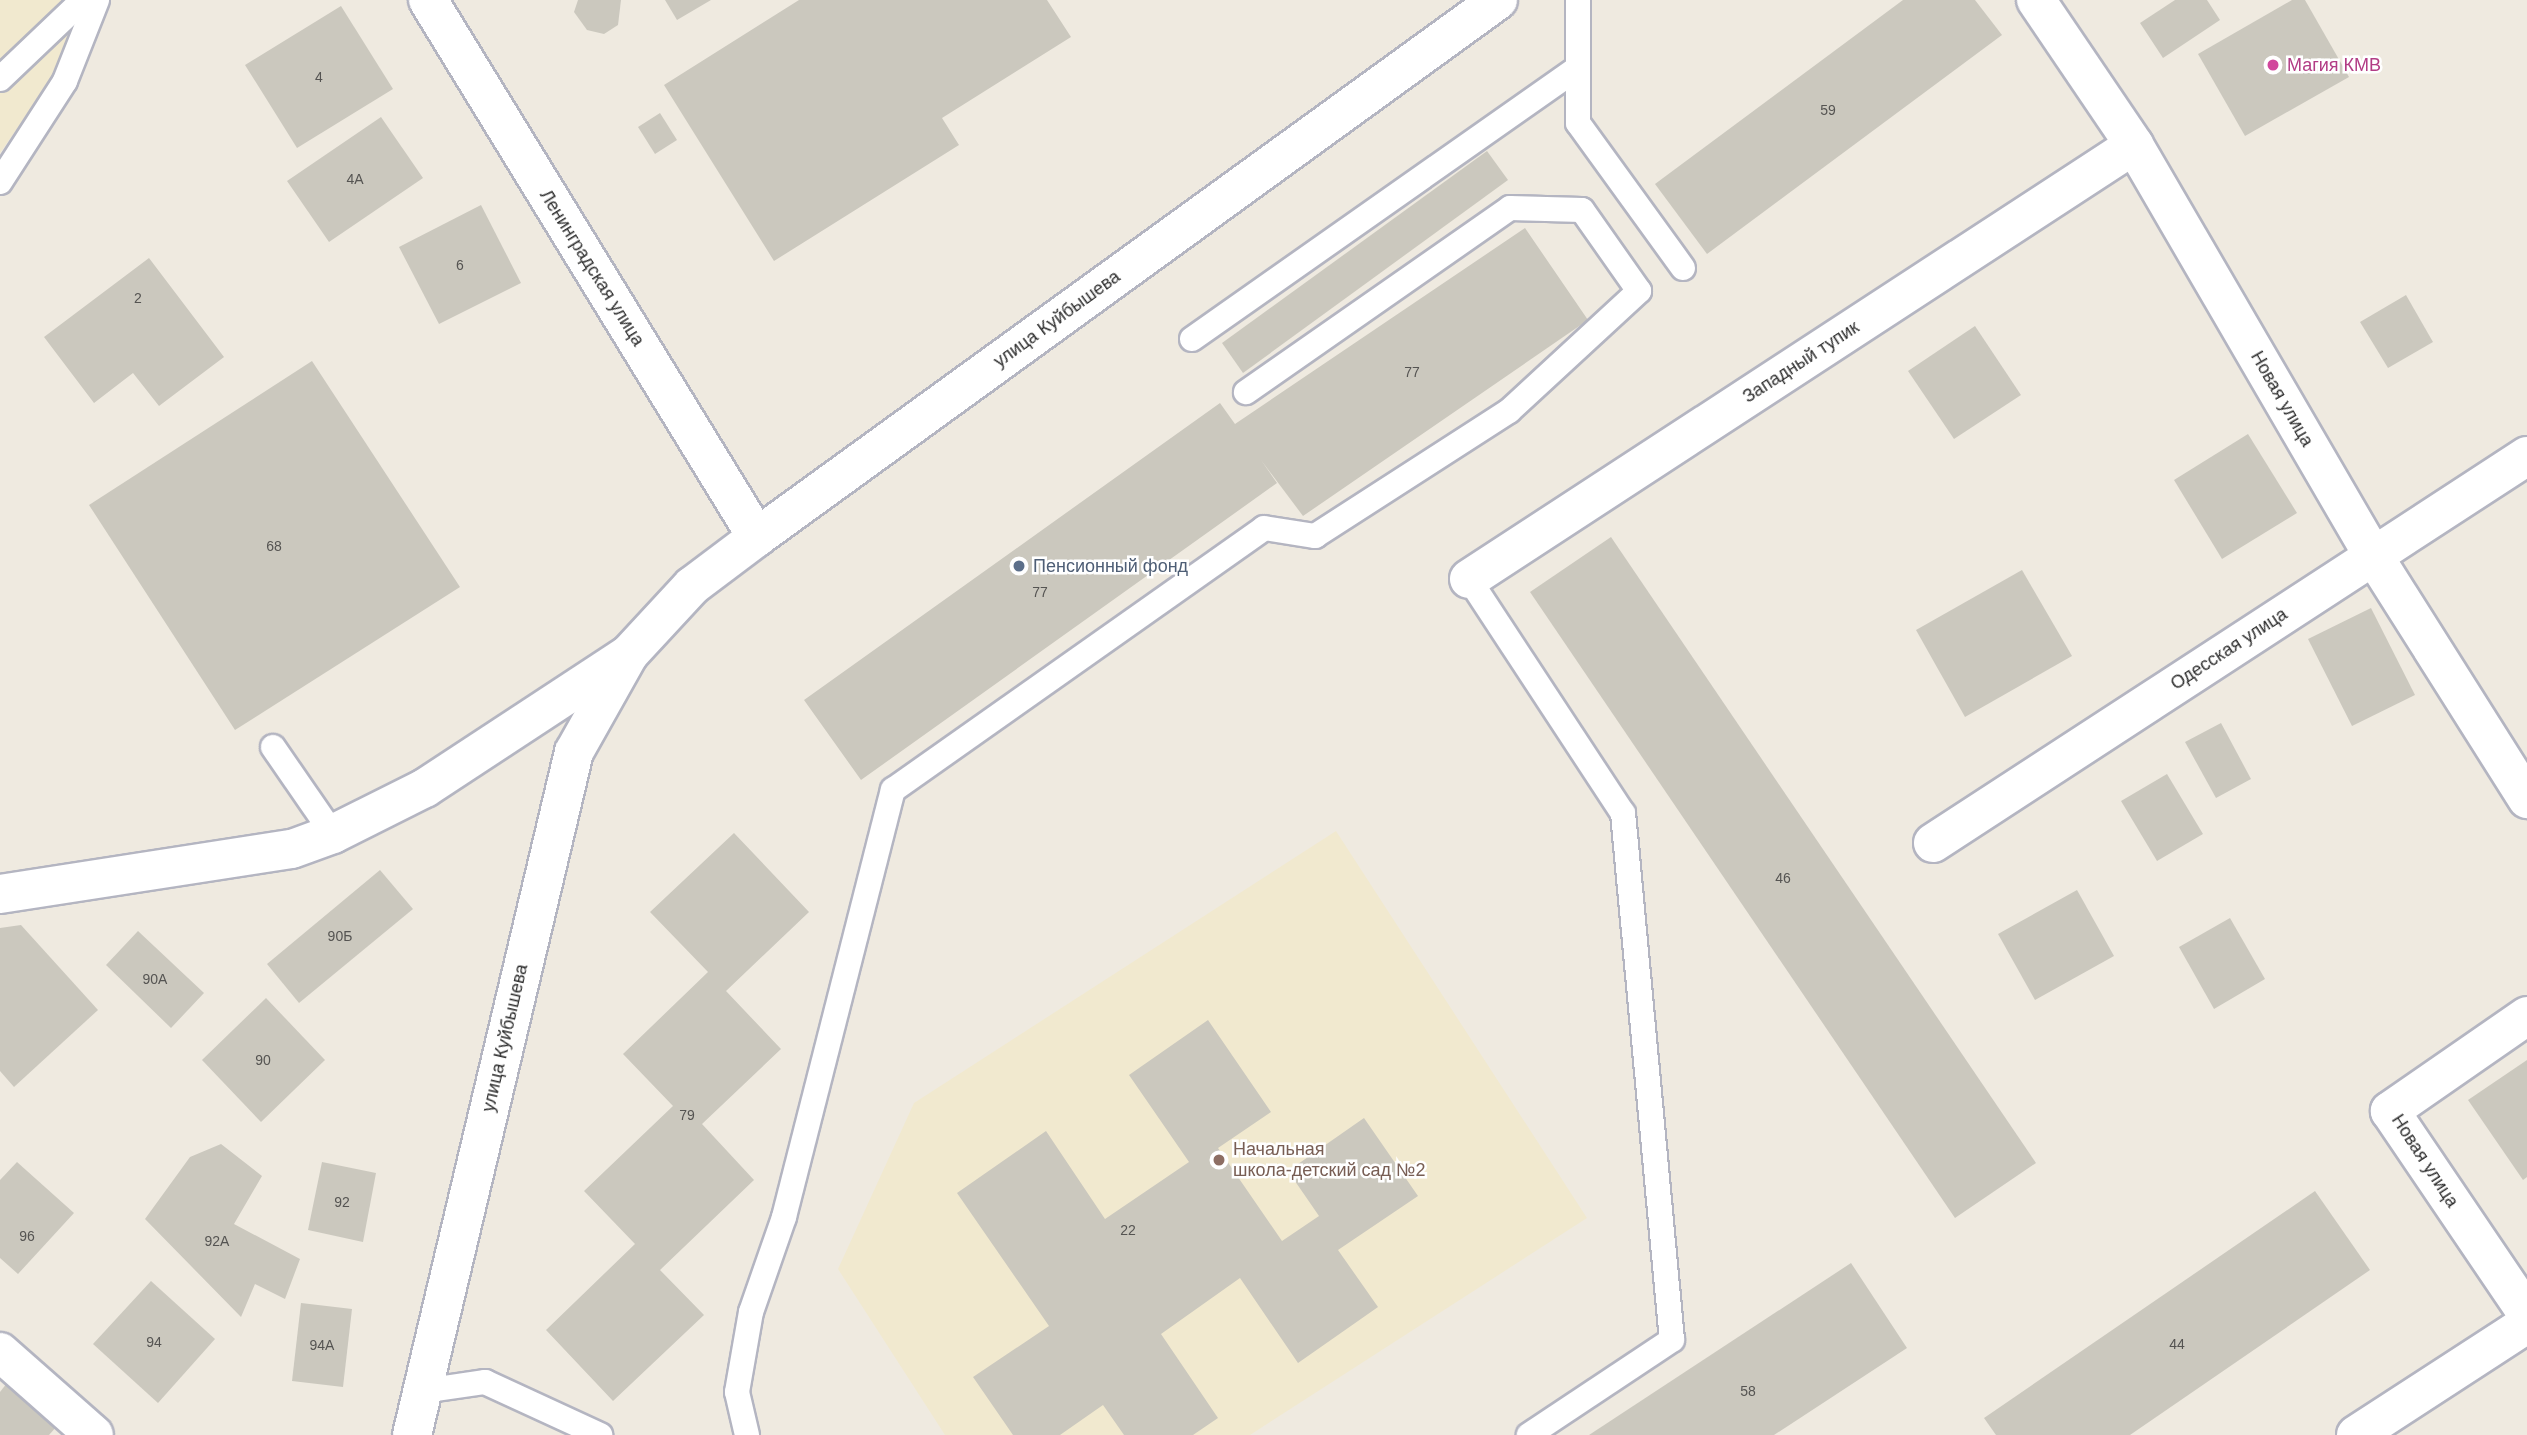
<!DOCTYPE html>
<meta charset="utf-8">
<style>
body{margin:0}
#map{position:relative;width:2527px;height:1435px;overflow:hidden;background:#efeae0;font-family:Helvetica,sans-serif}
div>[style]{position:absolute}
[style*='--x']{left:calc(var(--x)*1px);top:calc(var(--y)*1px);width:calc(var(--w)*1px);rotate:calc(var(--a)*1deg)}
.education>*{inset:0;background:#f1e9cf}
.building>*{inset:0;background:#cbc8be}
.roads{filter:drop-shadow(2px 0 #b4b5c1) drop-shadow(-2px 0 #b4b5c1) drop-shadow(0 2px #b4b5c1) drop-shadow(0 -2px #b4b5c1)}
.service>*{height:24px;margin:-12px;padding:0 12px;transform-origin:12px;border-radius:12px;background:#fff}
.minor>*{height:38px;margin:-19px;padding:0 19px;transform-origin:19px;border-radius:19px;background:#fff}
.tertiary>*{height:38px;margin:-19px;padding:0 19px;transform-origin:19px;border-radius:19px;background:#fff}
.dots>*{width:19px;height:19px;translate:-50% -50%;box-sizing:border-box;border:4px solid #fff;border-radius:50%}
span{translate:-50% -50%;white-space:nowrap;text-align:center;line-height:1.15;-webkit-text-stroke:5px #fff;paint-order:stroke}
.number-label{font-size:14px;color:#555452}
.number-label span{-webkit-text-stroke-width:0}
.hotel-label{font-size:18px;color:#b23c85}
.left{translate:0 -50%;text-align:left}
.street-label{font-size:18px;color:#2e2e2e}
.service-label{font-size:18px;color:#4e5e75}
.education-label{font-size:18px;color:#785e54}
</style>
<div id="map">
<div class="education">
<i style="clip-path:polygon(0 0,106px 0,0 153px)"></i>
<i style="clip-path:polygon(1336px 831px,1587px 1218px,1250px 1435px,945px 1435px,838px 1269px,914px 1103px)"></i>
</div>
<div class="building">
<i style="clip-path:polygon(578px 0,621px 0,618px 25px,604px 34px,587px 30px,574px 12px)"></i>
<i style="clip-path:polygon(665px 0,711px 0,677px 20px)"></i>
<i style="clip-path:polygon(799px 0,1047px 0,1071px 37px,942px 118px,959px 145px,774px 261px,664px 85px)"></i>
<i style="clip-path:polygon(1903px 0,1975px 0,2002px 35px,1707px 254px,1655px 184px)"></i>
<i style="clip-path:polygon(2175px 0,2207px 0,2220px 20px,2163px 58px,2140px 23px)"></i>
<i style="clip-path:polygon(2292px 0,2305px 0,2349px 77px,2245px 136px,2198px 54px)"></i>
<i style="clip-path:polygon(341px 6px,393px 89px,297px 148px,245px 65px)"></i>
<i style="clip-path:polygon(660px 113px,677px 140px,655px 154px,638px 127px)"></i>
<i style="clip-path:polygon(381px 117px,423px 178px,329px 242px,287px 181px)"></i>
<i style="clip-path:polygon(1487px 151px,1508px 180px,1243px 373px,1222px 343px)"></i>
<i style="clip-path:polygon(481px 205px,521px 283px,439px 324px,399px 247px)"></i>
<i style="clip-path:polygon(1525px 228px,1588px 320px,1303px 516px,1261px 460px,1277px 483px,861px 780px,804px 700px,1220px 403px,1235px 424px)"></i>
<i style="clip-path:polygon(149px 258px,224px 357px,159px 406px,133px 373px,94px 403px,44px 337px)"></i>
<i style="clip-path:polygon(2406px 295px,2433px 342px,2388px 368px,2360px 322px)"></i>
<i style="clip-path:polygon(1975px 326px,2021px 395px,1954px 439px,1908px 371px)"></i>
<i style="clip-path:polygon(312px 361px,460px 587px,235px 730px,89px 505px)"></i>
<i style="clip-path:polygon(2248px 434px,2297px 513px,2222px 559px,2174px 480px)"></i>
<i style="clip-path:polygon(1611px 537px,2036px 1163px,1955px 1218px,1530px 592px)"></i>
<i style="clip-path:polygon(2022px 570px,2072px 656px,1965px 717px,1916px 630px)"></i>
<i style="clip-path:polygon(2371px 608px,2415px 695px,2352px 726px,2308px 639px)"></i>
<i style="clip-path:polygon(2221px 723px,2251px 779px,2216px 798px,2185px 742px)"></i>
<i style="clip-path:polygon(2167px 774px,2203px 834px,2157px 861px,2121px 801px)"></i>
<i style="clip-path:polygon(734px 833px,809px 912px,726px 991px,781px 1049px,702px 1124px,754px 1180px,660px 1270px,704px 1315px,613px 1401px,546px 1330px,635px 1244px,584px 1191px,673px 1106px,623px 1054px,708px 972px,650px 912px)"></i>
<i style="clip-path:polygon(380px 870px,413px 909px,299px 1003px,267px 964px)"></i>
<i style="clip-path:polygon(2077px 890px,2114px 956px,2035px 1000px,1998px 934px)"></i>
<i style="clip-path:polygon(2230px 918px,2265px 979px,2214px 1009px,2179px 947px)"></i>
<i style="clip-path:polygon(21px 925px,98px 1010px,14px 1087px,0 1071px,0 928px)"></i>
<i style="clip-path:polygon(138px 931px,204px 993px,171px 1028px,106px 965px)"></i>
<i style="clip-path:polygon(266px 998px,325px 1060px,261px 1122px,202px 1060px)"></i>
<i style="clip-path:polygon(1208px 1020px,1271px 1112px,1218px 1148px,1282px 1241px,1319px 1216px,1288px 1171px,1364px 1118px,1418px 1196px,1338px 1250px,1378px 1307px,1298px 1363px,1240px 1278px,1161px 1334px,1218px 1418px,1193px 1435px,1124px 1435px,1103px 1405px,1060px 1435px,1013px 1435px,973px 1377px,1049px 1326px,957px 1193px,1046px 1131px,1105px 1219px,1189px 1162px,1129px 1075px)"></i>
<i style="clip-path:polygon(2527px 1060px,2527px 1177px,2523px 1180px,2468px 1100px)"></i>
<i style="clip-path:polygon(221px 1144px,262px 1176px,234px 1224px,300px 1259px,285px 1299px,255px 1284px,241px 1317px,145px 1219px,190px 1157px)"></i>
<i style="clip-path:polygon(17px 1162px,74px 1213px,18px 1274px,0 1258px,0 1180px)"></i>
<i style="clip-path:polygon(322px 1162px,376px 1173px,363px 1242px,308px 1230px)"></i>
<i style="clip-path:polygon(2315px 1191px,2370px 1270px,2130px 1435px,1996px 1435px,1984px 1418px)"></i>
<i style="clip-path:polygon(1851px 1263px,1907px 1348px,1774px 1435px,1589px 1435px)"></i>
<i style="clip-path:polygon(151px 1281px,215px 1339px,158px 1403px,93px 1344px)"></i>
<i style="clip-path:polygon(301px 1303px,352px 1309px,343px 1387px,292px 1381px)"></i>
<i style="clip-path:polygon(7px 1383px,57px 1426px,49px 1435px,0 1435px,0 1392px)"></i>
</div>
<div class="roads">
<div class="service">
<i style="--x:1578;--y:0;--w:123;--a:90"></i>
<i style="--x:1578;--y:123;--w:179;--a:54.1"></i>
<i style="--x:0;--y:79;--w:115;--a:-43.6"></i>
<i style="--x:0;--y:182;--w:120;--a:-57.2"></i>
<i style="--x:65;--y:81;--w:87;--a:-68.4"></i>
<i style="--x:1192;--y:339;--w:469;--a:-35.1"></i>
<i style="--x:1469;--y:579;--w:280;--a:56.7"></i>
<i style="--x:1623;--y:813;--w:529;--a:84.69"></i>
<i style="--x:1672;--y:1340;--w:172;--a:146.4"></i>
<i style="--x:273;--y:747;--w:106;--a:55.4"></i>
<i style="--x:423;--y:1391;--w:63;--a:-8.3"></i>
<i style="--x:485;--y:1382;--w:127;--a:24.7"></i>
<i style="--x:747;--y:1435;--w:44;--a:-103.1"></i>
<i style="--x:737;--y:1392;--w:81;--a:-80.1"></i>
<i style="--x:751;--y:1312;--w:101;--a:-70.8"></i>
<i style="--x:784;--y:1217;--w:441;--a:-75.7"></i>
<i style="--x:893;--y:790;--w:454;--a:-35.2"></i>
<i style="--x:1264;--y:528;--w:52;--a:8.9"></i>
<i style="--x:1315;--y:536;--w:231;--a:-32.8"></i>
<i style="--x:1509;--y:411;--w:177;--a:-42.7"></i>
<i style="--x:1639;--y:291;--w:99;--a:-125.1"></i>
<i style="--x:1582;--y:210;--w:72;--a:-178.4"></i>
<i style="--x:1510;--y:208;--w:322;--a:145.1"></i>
</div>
<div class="minor">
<i style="--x:428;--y:0;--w:630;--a:58.51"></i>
<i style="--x:2036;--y:0;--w:175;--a:55.9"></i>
<i style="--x:2134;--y:145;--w:475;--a:59.8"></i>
<i style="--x:2373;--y:555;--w:289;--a:57.7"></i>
<i style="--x:1469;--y:579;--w:794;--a:-33.13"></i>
<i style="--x:1933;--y:843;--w:709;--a:-33.08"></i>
<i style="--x:0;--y:894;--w:295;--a:-8.8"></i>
<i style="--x:292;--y:849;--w:44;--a:-20.1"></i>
<i style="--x:333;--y:834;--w:103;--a:-26.6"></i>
<i style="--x:425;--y:788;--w:244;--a:-33.3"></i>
<i style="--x:2527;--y:1016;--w:167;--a:145.3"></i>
<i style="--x:2390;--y:1111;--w:244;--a:55.9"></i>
<i style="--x:0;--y:1352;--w:125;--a:41.4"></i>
<i style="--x:2356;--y:1435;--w:204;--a:-33"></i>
</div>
<div class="tertiary">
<i style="--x:412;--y:1435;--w:702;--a:-76.66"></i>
<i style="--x:574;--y:752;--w:112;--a:-60.7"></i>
<i style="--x:629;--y:654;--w:93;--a:-47.2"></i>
<i style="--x:692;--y:586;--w:81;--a:-37"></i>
<i style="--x:757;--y:537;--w:915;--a:-35.93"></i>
</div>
</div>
<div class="dots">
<i style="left:2273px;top:65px;background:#d1479c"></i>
<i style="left:1019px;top:566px;background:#5c6f8a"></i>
<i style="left:1219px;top:1160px;background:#8d6e63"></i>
</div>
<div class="number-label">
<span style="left:319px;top:77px">4</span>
<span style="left:1828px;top:110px">59</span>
<span style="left:355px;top:179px">4А</span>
<span style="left:460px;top:265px">6</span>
<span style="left:138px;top:298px">2</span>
<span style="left:1412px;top:372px">77</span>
<span style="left:274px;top:546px">68</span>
<span style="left:1040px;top:592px">77</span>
<span style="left:1783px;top:878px">46</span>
<span style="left:340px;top:936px">90Б</span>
<span style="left:155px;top:979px">90А</span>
<span style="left:263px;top:1060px">90</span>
<span style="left:687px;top:1115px">79</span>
<span style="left:342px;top:1202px">92</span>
<span style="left:1128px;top:1230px">22</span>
<span style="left:27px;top:1236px">96</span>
<span style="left:217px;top:1241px">92А</span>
<span style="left:154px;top:1342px">94</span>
<span style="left:2177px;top:1344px">44</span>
<span style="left:322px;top:1345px">94А</span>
<span style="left:1748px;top:1391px">58</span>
</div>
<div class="hotel-label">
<span class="left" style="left:2287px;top:65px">Магия КМВ</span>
</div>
<div class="street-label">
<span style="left:592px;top:268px;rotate:58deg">Ленинградская улица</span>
<span style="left:1057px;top:319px;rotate:-36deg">улица Куйбышева</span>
<span style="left:1801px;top:362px;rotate:-33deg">Западный тупик</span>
<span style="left:2282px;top:399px;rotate:60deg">Новая улица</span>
<span style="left:2229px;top:649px;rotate:-33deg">Одесская улица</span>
<span style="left:505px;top:1038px;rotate:-77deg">улица Куйбышева</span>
<span style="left:2425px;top:1161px;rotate:57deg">Новая улица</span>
</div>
<div class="service-label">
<span class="left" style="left:1033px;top:566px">Пенсионный фонд</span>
</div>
<div class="education-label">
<span class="left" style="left:1233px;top:1160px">Начальная<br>школа-детский сад №2</span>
</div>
</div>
